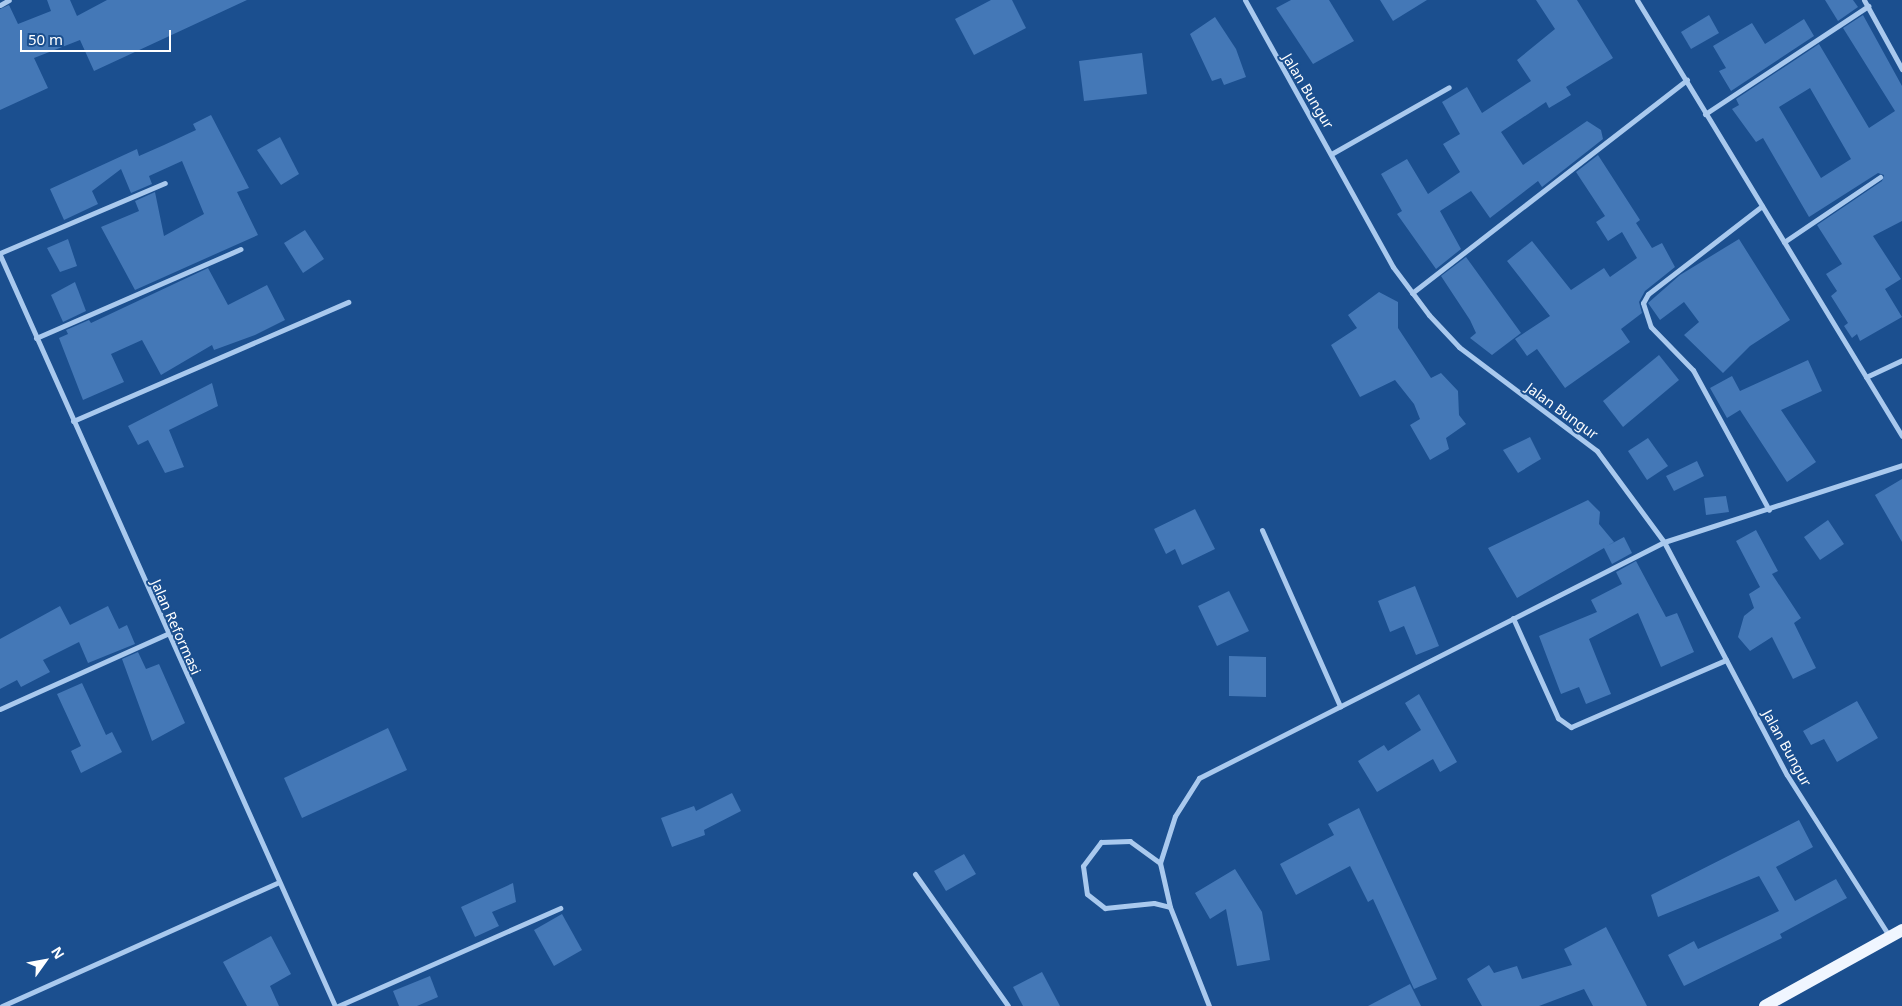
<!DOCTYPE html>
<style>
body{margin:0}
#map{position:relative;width:1902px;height:1006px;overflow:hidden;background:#1b4f8f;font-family:"Noto Sans",sans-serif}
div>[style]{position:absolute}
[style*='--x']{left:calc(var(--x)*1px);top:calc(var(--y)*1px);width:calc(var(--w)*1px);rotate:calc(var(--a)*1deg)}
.building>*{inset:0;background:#4478b7}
.street>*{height:5px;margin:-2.5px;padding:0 2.5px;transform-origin:2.5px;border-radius:2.5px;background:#a9c9ee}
.primary>*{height:12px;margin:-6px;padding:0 6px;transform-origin:6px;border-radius:6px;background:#f0f6ff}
span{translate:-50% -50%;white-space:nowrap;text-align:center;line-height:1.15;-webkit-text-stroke:4px #1b4f8f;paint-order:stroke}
.street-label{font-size:14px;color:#fff}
.north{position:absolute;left:20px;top:936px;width:50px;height:50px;-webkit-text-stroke:4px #1b4f8f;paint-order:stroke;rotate:58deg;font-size:14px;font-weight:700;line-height:20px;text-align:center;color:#fff}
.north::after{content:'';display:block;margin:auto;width:18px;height:22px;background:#fff;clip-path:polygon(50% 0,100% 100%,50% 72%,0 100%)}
.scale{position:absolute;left:20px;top:30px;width:151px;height:22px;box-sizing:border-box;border:2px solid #fff;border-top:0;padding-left:6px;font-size:15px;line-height:18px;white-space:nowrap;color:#fff;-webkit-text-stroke:4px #1b4f8f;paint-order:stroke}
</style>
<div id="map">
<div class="building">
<i style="clip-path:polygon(47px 0,70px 0,77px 16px,107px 0,247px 0,94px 71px,80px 40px,34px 58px,48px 88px,0 110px,0 9px,9px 5px,18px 24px,51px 11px)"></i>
<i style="clip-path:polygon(991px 0,1012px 0,1026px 28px,974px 55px,955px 19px)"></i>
<i style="clip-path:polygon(1291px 0,1329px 0,1354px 41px,1313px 64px,1276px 8px)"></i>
<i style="clip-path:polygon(1380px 0,1427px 0,1393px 21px)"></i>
<i style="clip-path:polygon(1536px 0,1577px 0,1613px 58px,1566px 87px,1571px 95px,1549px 108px,1546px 102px,1501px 132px,1523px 165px,1587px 121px,1601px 130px,1603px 139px,1542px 187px,1538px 181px,1490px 218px,1471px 191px,1440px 211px,1461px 249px,1436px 269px,1397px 214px,1402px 211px,1381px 174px,1407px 159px,1428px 194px,1460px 172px,1443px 144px,1460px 134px,1442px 102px,1467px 87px,1482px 113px,1531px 81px,1517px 60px,1555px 29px)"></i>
<i style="clip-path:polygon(1825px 0,1853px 0,1858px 7px,1838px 21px)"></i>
<i style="clip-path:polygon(1709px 15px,1719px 33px,1691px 49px,1681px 32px)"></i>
<i style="clip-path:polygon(evenodd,1863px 15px,1902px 86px,1902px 221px,1873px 236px,1901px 279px,1885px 289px,1902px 317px,1860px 341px,1857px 334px,1852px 338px,1844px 326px,1848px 323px,1831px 296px,1837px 291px,1826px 274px,1842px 264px,1817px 225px,1882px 181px,1884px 175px,1878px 173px,1809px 217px,1763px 138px,1756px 142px,1732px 109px,1739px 105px,1736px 99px,1819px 44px,1869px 128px,1895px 111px,1843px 28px,1863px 15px,1810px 88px,1851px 159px,1821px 178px,1779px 107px,1810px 88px)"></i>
<i style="clip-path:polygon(1215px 17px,1236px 49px,1246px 77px,1224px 85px,1221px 78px,1212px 81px,1190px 34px)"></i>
<i style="clip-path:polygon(1804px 19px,1814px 36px,1731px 91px,1719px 71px,1726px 68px,1713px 46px,1752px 23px,1765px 44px)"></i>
<i style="clip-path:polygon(1142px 53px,1147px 94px,1084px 101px,1079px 61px)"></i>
<i style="clip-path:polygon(211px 115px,249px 188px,237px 192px,258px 235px,135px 290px,101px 227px,139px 211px,135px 201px,155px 192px,164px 236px,204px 214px,182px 161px,149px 176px,152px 184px,131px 193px,121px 169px,92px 191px,98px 204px,64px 220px,50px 189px,137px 149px,139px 156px,164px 145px,196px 130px,193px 124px)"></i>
<i style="clip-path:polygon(280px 137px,299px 174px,281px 185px,257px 150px)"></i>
<i style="clip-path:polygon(1598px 155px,1640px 220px,1636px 223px,1652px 248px,1662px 243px,1675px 267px,1645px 291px,1639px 302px,1642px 313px,1621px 329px,1630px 342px,1565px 388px,1537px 349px,1527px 356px,1515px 339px,1550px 316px,1507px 261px,1532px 241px,1571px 290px,1604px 268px,1610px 277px,1637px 258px,1622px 232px,1608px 241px,1596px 222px,1605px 216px,1576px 172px)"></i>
<i style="clip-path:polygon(305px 230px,324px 259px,303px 273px,284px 243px)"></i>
<i style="clip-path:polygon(68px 239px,77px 266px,60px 272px,47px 248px)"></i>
<i style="clip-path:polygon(1739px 239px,1790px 320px,1750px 346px,1723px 373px,1684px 335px,1699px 322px,1684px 302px,1660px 320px,1648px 303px,1680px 275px)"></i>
<i style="clip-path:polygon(1466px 257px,1521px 333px,1492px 355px,1470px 338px,1476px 333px,1470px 320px,1441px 276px)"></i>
<i style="clip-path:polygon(208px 268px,228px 305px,267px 285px,285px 320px,255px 335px,214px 350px,212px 345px,161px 375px,142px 340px,111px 354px,124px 382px,83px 400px,59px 338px,68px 334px,66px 330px,89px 320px,91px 323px)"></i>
<i style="clip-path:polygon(75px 282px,86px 311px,63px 322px,51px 295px)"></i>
<i style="clip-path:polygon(1379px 292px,1398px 302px,1398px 328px,1431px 378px,1441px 373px,1458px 391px,1459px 415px,1466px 424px,1446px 438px,1449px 449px,1430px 460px,1410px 425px,1420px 419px,1414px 404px,1395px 380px,1360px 397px,1331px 345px,1357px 328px,1348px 315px)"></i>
<i style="clip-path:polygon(1659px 355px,1679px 380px,1623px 427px,1603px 401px)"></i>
<i style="clip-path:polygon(1808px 360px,1822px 391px,1781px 410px,1816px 462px,1787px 482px,1740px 410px,1727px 418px,1710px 388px,1732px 376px,1740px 391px)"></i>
<i style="clip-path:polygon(212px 383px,218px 406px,169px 430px,184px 467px,165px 473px,148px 440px,138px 445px,128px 426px)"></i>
<i style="clip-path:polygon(1530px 437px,1541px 459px,1518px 473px,1503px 450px)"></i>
<i style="clip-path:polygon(1648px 438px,1668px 466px,1647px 480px,1628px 451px)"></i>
<i style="clip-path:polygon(1697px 461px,1704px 476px,1674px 491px,1666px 476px)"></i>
<i style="clip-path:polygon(1902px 479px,1902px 542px,1875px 495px)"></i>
<i style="clip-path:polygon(1726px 496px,1729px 512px,1706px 515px,1704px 498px)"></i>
<i style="clip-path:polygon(1588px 500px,1600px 512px,1599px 524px,1614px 542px,1607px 546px,1624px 537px,1632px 553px,1612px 564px,1604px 548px,1517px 598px,1488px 548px)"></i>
<i style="clip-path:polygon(1195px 509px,1215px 549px,1182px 565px,1175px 549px,1166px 554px,1154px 529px)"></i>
<i style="clip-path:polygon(1828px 520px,1844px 544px,1820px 560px,1804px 537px)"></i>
<i style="clip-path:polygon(1756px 530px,1778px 571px,1772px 574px,1801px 618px,1794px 623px,1816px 668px,1793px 679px,1772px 637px,1750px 651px,1738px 637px,1744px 616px,1754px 608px,1749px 594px,1760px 587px,1736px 541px)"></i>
<i style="clip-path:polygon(1636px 561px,1666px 617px,1677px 613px,1694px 652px,1661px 667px,1638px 613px,1589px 639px,1611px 694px,1586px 704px,1579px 687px,1561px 694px,1539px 636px,1597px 612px,1591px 600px,1622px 584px,1616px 572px)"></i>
<i style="clip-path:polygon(1415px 586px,1439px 646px,1416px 655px,1404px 626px,1390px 632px,1378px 601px)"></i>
<i style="clip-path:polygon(1229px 591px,1249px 631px,1217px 646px,1198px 606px)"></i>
<i style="clip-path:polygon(60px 606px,70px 625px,108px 606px,119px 629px,127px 625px,135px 644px,88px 663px,79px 642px,43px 660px,50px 672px,21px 687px,17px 680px,0 689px,0 639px)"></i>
<i style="clip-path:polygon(138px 652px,146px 669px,159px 664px,185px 723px,152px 741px,122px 659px)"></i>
<i style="clip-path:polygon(1229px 656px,1266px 657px,1266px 697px,1229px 696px)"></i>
<i style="clip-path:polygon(82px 683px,106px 735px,112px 732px,122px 752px,81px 773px,71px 751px,81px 746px,57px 694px)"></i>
<i style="clip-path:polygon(1419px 694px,1457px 762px,1440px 772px,1433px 759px,1377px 792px,1358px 761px,1384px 745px,1388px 751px,1421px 730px,1405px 703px)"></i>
<i style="clip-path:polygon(1857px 701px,1878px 738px,1837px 762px,1824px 739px,1811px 745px,1803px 731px)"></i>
<i style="clip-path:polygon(388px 728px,407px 770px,302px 818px,284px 778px)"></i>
<i style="clip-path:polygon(732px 793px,741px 811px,704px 830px,705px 835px,672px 847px,661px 818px,694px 806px,696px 811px)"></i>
<i style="clip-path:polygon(1359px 808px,1437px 979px,1414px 989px,1373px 899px,1368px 902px,1350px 866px,1296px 895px,1280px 864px,1334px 835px,1328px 824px)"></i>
<i style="clip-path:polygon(1799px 820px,1813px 847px,1776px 867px,1795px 901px,1836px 879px,1847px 898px,1780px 934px,1782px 938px,1684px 986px,1668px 955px,1694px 941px,1698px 949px,1779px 911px,1759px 876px,1658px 917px,1651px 895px)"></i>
<i style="clip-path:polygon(964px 854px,976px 874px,946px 891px,934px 871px)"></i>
<i style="clip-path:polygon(1235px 869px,1262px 912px,1270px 960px,1237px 966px,1226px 909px,1210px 919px,1195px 893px)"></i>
<i style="clip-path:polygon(513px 883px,516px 902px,492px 912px,499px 926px,475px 937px,461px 907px)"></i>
<i style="clip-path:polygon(562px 914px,582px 950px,554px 966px,534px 930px)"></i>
<i style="clip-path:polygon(1606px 927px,1647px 1006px,1593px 1006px,1584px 989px,1539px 1006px,1482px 1006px,1467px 979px,1489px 965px,1494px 973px,1517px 966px,1522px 979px,1572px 965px,1564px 949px)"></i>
<i style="clip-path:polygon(271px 936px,291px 974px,270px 986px,279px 1006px,247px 1006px,223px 962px)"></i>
<i style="clip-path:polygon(1042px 972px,1060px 1006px,1023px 1006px,1013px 987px)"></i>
<i style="clip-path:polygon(430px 976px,438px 997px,417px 1006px,399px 1006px,393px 991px)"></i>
<i style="clip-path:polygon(1410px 984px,1421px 1006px,1368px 1006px)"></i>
</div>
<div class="street">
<i style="--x:1245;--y:0;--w:305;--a:61"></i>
<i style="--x:1393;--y:267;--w:60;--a:53.1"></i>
<i style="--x:1429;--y:315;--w:44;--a:46.8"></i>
<i style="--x:1459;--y:347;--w:173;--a:37"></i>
<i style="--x:1597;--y:451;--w:113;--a:53.6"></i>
<i style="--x:1664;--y:542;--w:263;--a:62.2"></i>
<i style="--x:1787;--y:775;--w:191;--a:57.6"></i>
<i style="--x:1637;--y:0;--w:510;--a:58.71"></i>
<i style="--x:1864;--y:0;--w:79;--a:61.2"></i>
<i style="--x:0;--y:5;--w:10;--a:-29"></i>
<i style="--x:1705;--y:114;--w:196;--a:-33.5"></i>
<i style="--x:1333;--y:153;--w:133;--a:-29.6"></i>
<i style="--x:1762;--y:206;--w:144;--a:142.3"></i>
<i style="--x:1648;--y:294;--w:10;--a:119"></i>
<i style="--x:1643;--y:303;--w:25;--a:72"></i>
<i style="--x:1651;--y:327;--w:60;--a:45.7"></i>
<i style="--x:1693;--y:370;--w:159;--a:61.5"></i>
<i style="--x:1784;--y:242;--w:116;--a:-34.1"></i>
<i style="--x:0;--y:253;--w:179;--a:-23"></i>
<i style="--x:0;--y:255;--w:822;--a:65.96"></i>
<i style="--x:1412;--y:293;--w:348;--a:-37.8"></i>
<i style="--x:36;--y:338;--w:223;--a:-23.5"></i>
<i style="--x:1866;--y:377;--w:40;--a:-25"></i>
<i style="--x:73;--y:421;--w:300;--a:-23.4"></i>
<i style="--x:1262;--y:530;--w:193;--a:66.1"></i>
<i style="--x:1513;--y:618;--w:110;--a:65.8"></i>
<i style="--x:1558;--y:718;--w:16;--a:35"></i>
<i style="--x:1571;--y:727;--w:169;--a:-23.4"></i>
<i style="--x:0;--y:709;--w:183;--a:-24.2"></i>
<i style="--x:1160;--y:863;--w:37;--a:-144"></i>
<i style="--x:1130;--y:841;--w:29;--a:178"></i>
<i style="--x:1101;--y:842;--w:30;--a:127"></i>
<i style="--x:1083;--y:866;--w:28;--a:82"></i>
<i style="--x:1087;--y:894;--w:23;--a:38"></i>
<i style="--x:1105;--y:908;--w:49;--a:-5.8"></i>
<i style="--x:1154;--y:903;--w:16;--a:14"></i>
<i style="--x:915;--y:874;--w:161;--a:54.8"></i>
<i style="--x:2;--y:1006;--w:303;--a:-24.1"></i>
<i style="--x:338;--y:1006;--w:243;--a:-23.8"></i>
<i style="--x:1209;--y:1006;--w:106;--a:-111.5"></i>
<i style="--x:1170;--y:907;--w:45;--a:-102.8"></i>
<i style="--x:1160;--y:863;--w:49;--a:-72.3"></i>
<i style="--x:1175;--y:816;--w:45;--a:-57.7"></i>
<i style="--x:1199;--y:778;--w:521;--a:-26.91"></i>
<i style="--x:1664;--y:542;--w:250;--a:-17.9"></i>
</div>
<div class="primary">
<i style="--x:1765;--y:1006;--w:157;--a:-29"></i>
</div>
<div class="street-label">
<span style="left:1308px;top:91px;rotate:59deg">Jalan Bungur</span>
<span style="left:1562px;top:411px;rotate:36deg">Jalan Bungur</span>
<span style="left:176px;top:627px;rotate:66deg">Jalan Reformasi</span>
<span style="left:1787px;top:748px;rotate:61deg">Jalan Bungur</span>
</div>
<div class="north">N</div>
<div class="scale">50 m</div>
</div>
